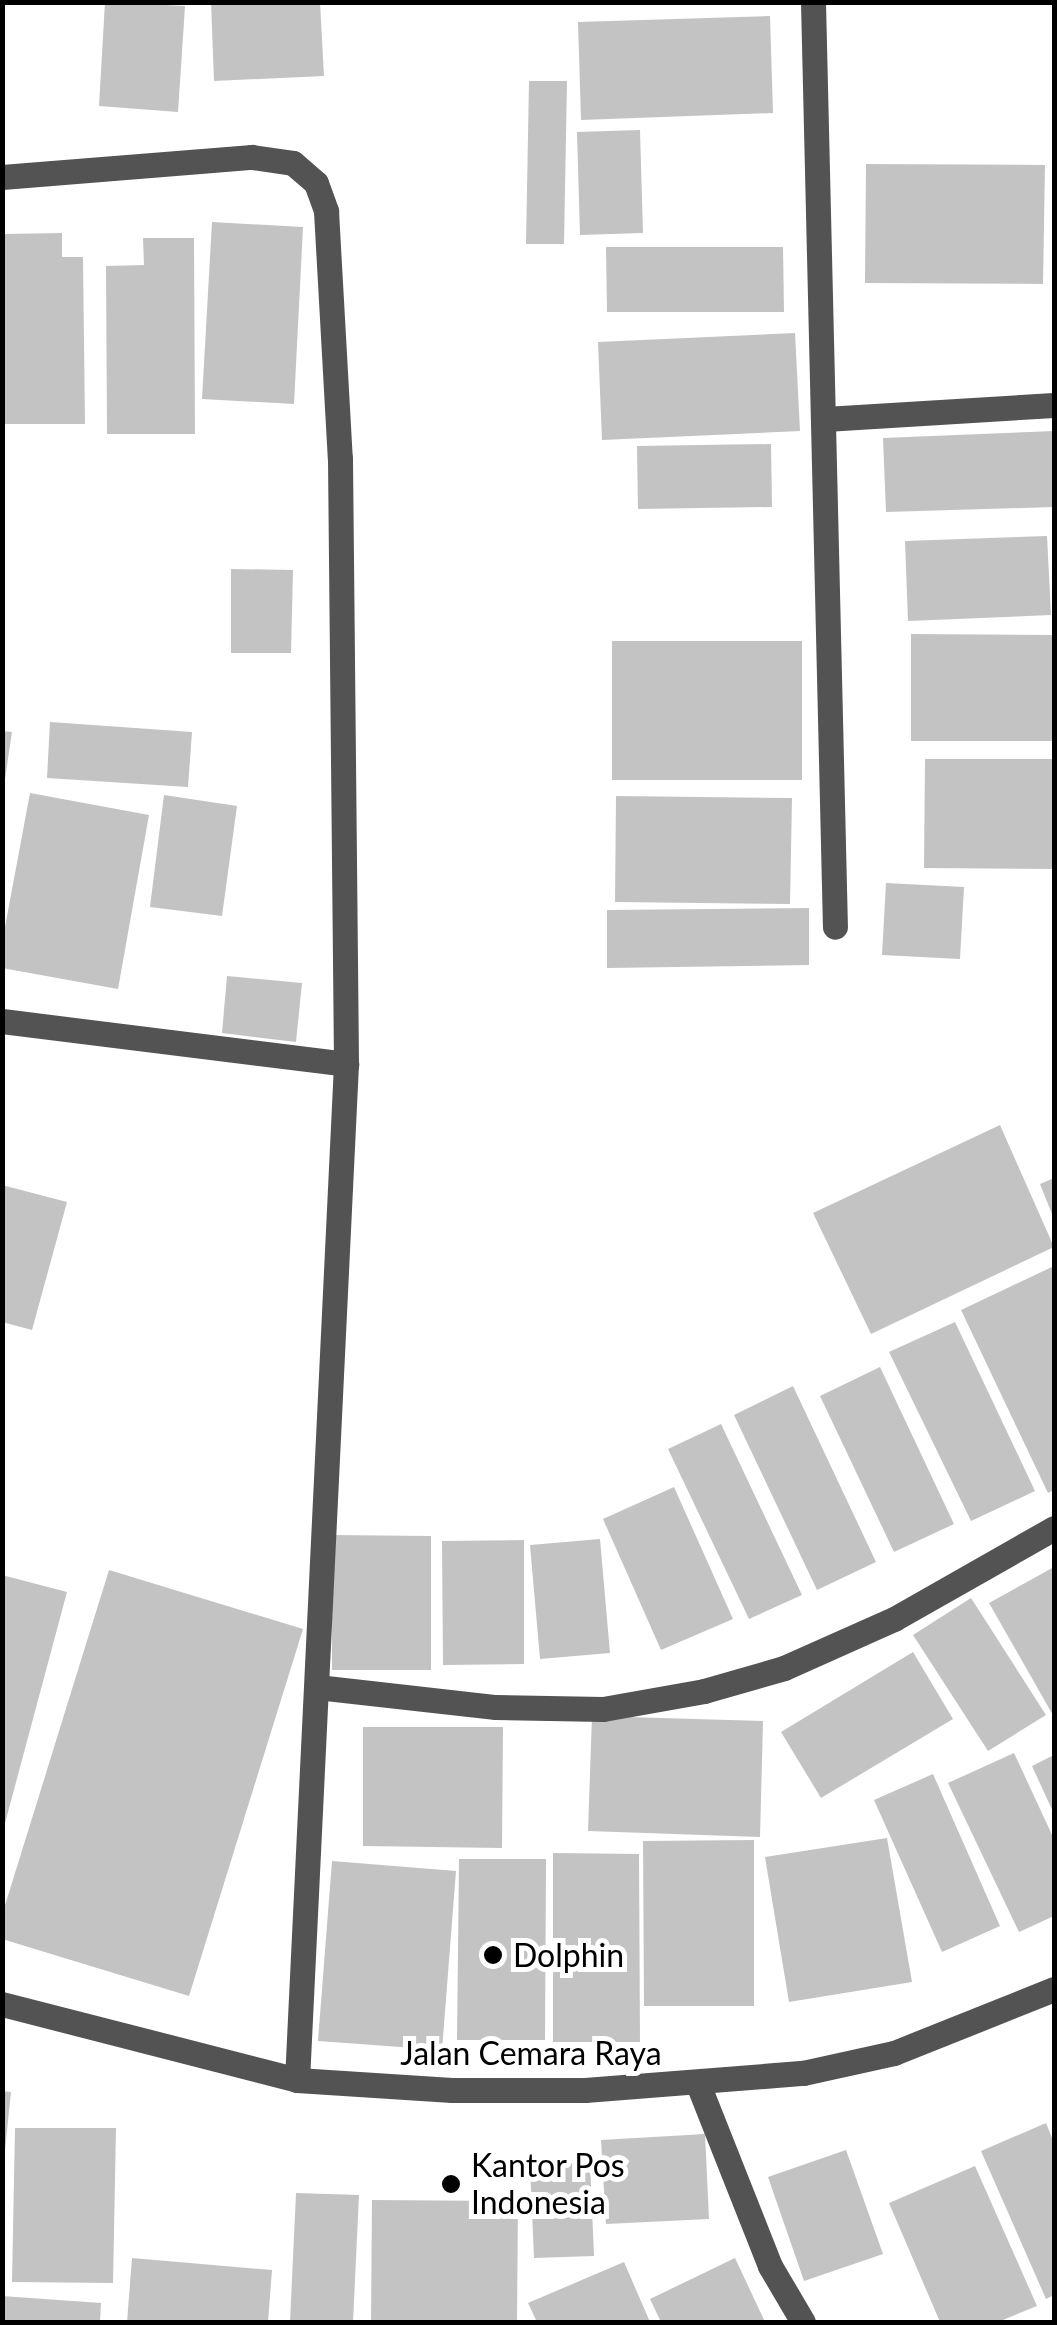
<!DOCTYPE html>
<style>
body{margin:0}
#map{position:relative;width:1057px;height:2325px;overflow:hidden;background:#fff;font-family:Lato,sans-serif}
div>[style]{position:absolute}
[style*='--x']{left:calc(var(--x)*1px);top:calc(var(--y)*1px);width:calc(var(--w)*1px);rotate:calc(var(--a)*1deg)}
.building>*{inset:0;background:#c3c3c3}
.minor>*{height:25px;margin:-12.5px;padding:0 12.5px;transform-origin:12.5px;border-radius:12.5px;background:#535353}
.dots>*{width:28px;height:28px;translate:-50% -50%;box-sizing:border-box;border:5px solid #fff;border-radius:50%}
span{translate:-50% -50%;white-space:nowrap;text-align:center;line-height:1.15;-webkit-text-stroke:10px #fff;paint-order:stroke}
.poi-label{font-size:32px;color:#000}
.left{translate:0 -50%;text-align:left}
.street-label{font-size:32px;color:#000}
.frame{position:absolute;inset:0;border:5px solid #000;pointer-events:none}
</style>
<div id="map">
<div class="building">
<i style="clip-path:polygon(105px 2px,185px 6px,178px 112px,99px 106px)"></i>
<i style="clip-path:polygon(211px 2px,320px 2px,324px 76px,214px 81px)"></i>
<i style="clip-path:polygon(770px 16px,773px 113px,581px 120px,578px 22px)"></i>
<i style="clip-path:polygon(529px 81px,567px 81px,564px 244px,526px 244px)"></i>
<i style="clip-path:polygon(640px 130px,643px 233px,580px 235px,577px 132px)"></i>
<i style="clip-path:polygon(866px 164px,1045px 165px,1043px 284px,865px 283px)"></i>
<i style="clip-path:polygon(212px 222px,303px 227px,294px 404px,202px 399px)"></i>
<i style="clip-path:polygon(62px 233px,62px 257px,83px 257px,85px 424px,2px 424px,2px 234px)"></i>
<i style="clip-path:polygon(143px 238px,194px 238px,195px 434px,107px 434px,106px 266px,144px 265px)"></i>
<i style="clip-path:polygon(606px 247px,783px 247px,784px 312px,607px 312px)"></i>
<i style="clip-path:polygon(795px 333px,800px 431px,602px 440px,598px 342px)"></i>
<i style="clip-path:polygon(1054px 431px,1054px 507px,886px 512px,883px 438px)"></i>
<i style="clip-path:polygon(771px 444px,772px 507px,638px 509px,637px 446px)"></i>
<i style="clip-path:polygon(1047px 536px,1051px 615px,908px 621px,905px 541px)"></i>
<i style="clip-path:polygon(231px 569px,293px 570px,291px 653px,231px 653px)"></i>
<i style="clip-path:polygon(911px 634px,1054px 635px,1054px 741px,911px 741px)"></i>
<i style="clip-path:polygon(612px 641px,802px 641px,802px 780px,612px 780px)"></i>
<i style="clip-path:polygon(50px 722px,192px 732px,188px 787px,47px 778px)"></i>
<i style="clip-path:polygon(2px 731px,12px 732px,5px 779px,2px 779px)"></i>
<i style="clip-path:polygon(925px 759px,1054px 759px,1054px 869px,924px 868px)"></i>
<i style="clip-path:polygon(30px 793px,149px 815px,118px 989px,2px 968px,2px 943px)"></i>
<i style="clip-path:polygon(164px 795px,237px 806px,222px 916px,150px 907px)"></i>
<i style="clip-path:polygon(616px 796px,792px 798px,790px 904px,615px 902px)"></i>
<i style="clip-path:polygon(886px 883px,964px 887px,960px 959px,882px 955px)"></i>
<i style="clip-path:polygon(809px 908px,809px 965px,607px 968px,607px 910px)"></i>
<i style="clip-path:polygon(227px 976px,302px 983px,296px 1042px,222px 1033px)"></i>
<i style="clip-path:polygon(1000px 1125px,1054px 1247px,871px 1334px,813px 1213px)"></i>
<i style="clip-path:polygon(1054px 1178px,1054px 1219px,1040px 1184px)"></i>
<i style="clip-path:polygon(2px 1185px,67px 1202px,32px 1330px,2px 1322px)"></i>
<i style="clip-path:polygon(1054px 1266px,1054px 1490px,1048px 1493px,961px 1310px)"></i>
<i style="clip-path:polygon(955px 1322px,1035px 1491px,971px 1521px,889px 1352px)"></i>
<i style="clip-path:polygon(880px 1367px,954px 1524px,894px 1552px,820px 1396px)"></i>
<i style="clip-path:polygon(793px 1386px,876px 1562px,817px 1590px,734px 1415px)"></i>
<i style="clip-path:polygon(721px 1424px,802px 1595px,749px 1619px,668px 1449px)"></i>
<i style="clip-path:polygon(674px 1487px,733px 1619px,661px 1650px,603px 1519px)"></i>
<i style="clip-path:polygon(332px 1535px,431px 1536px,431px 1670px,332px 1670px)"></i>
<i style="clip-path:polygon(600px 1539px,610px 1653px,540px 1659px,530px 1545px)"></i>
<i style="clip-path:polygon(524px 1540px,524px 1664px,443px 1665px,442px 1541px)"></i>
<i style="clip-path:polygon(1054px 1567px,1054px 1717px,989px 1603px)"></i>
<i style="clip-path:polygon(109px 1570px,303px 1629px,189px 1996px,2px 1939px,2px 1915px)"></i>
<i style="clip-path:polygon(2px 1575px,67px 1592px,4px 1827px,2px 1827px)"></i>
<i style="clip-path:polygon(971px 1598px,1046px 1715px,988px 1751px,913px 1635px)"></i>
<i style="clip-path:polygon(913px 1652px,953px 1719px,821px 1798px,781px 1732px)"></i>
<i style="clip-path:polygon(592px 1716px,763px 1721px,760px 1837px,588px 1831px)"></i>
<i style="clip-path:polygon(363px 1727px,503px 1727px,502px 1848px,363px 1846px)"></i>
<i style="clip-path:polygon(1014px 1753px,1054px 1839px,1054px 1916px,1019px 1932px,948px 1783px)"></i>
<i style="clip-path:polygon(1054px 1755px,1054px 1814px,1032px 1766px)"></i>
<i style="clip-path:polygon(933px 1774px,1000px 1926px,942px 1952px,874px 1800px)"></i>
<i style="clip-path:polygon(887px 1838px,912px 1982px,789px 2002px,765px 1857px)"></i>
<i style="clip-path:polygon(754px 1840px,754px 2006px,644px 2006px,643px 1841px)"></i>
<i style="clip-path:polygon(553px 1853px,639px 1854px,640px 2042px,553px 2042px)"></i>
<i style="clip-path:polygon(459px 1859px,546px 1859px,545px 2040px,457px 2040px)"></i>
<i style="clip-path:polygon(332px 1861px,456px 1871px,442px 2050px,318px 2041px)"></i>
<i style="clip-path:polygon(2px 2091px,11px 2092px,5px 2150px,2px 2150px)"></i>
<i style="clip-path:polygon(1046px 2123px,1054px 2143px,1054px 2295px,1046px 2299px,981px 2151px)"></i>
<i style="clip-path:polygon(15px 2128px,116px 2128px,113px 2283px,12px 2282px)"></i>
<i style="clip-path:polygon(705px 2134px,709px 2219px,606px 2224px,601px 2140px)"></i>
<i style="clip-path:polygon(846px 2150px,883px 2254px,804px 2281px,768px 2177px)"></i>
<i style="clip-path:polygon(590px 2162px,594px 2256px,534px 2258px,530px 2165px)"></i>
<i style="clip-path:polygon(975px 2166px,1037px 2306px,998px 2322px,940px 2322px,889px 2203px)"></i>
<i style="clip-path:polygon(296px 2193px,359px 2195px,353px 2322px,290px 2322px)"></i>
<i style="clip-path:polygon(372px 2200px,518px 2201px,517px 2322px,371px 2322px)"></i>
<i style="clip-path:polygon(132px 2258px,272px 2270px,268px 2322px,127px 2322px)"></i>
<i style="clip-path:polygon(735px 2258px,765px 2322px,661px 2322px,650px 2299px)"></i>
<i style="clip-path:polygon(624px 2262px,650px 2322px,537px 2322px,528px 2303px)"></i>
<i style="clip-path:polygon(2px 2296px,101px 2303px,100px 2322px,2px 2322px)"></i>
</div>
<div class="minor">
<i style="--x:813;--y:2;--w:925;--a:88.64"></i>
<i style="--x:2;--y:177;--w:251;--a:-4.6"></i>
<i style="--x:252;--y:157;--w:41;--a:8.3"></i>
<i style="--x:293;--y:163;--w:30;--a:41"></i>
<i style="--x:316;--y:183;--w:30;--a:70"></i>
<i style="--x:326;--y:211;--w:248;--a:86.8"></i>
<i style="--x:340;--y:459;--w:605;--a:89.43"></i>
<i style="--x:346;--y:1064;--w:1017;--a:92.76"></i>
<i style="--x:825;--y:419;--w:229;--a:-3.5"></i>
<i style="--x:2;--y:1021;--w:347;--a:7.1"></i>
<i style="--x:317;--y:1687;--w:180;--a:6.4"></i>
<i style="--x:496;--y:1707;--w:107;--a:1.1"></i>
<i style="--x:603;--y:1709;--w:103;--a:-10.1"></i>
<i style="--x:704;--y:1691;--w:83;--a:-16"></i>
<i style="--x:784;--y:1668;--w:120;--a:-24"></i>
<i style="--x:894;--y:1619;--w:184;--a:-29.6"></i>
<i style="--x:2;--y:2004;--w:305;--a:14.4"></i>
<i style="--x:297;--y:2080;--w:155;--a:3.7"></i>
<i style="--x:452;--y:2090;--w:133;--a:0"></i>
<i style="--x:585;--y:2090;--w:219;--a:-4.5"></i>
<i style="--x:803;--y:2073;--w:93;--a:-12.4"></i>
<i style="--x:894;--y:2053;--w:172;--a:-21.8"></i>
<i style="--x:698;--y:2084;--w:196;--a:68.4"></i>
<i style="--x:770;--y:2266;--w:65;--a:59.5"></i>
</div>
<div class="dots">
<i style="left:493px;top:1955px;background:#000"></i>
<i style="left:451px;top:2184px;background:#000"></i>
</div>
<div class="poi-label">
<span class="left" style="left:513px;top:1955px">Dolphin</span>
<span class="left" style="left:471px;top:2184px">Kantor Pos<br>Indonesia</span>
</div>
<div class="street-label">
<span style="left:531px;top:2053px">Jalan Cemara Raya</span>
</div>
<div class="frame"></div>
</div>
